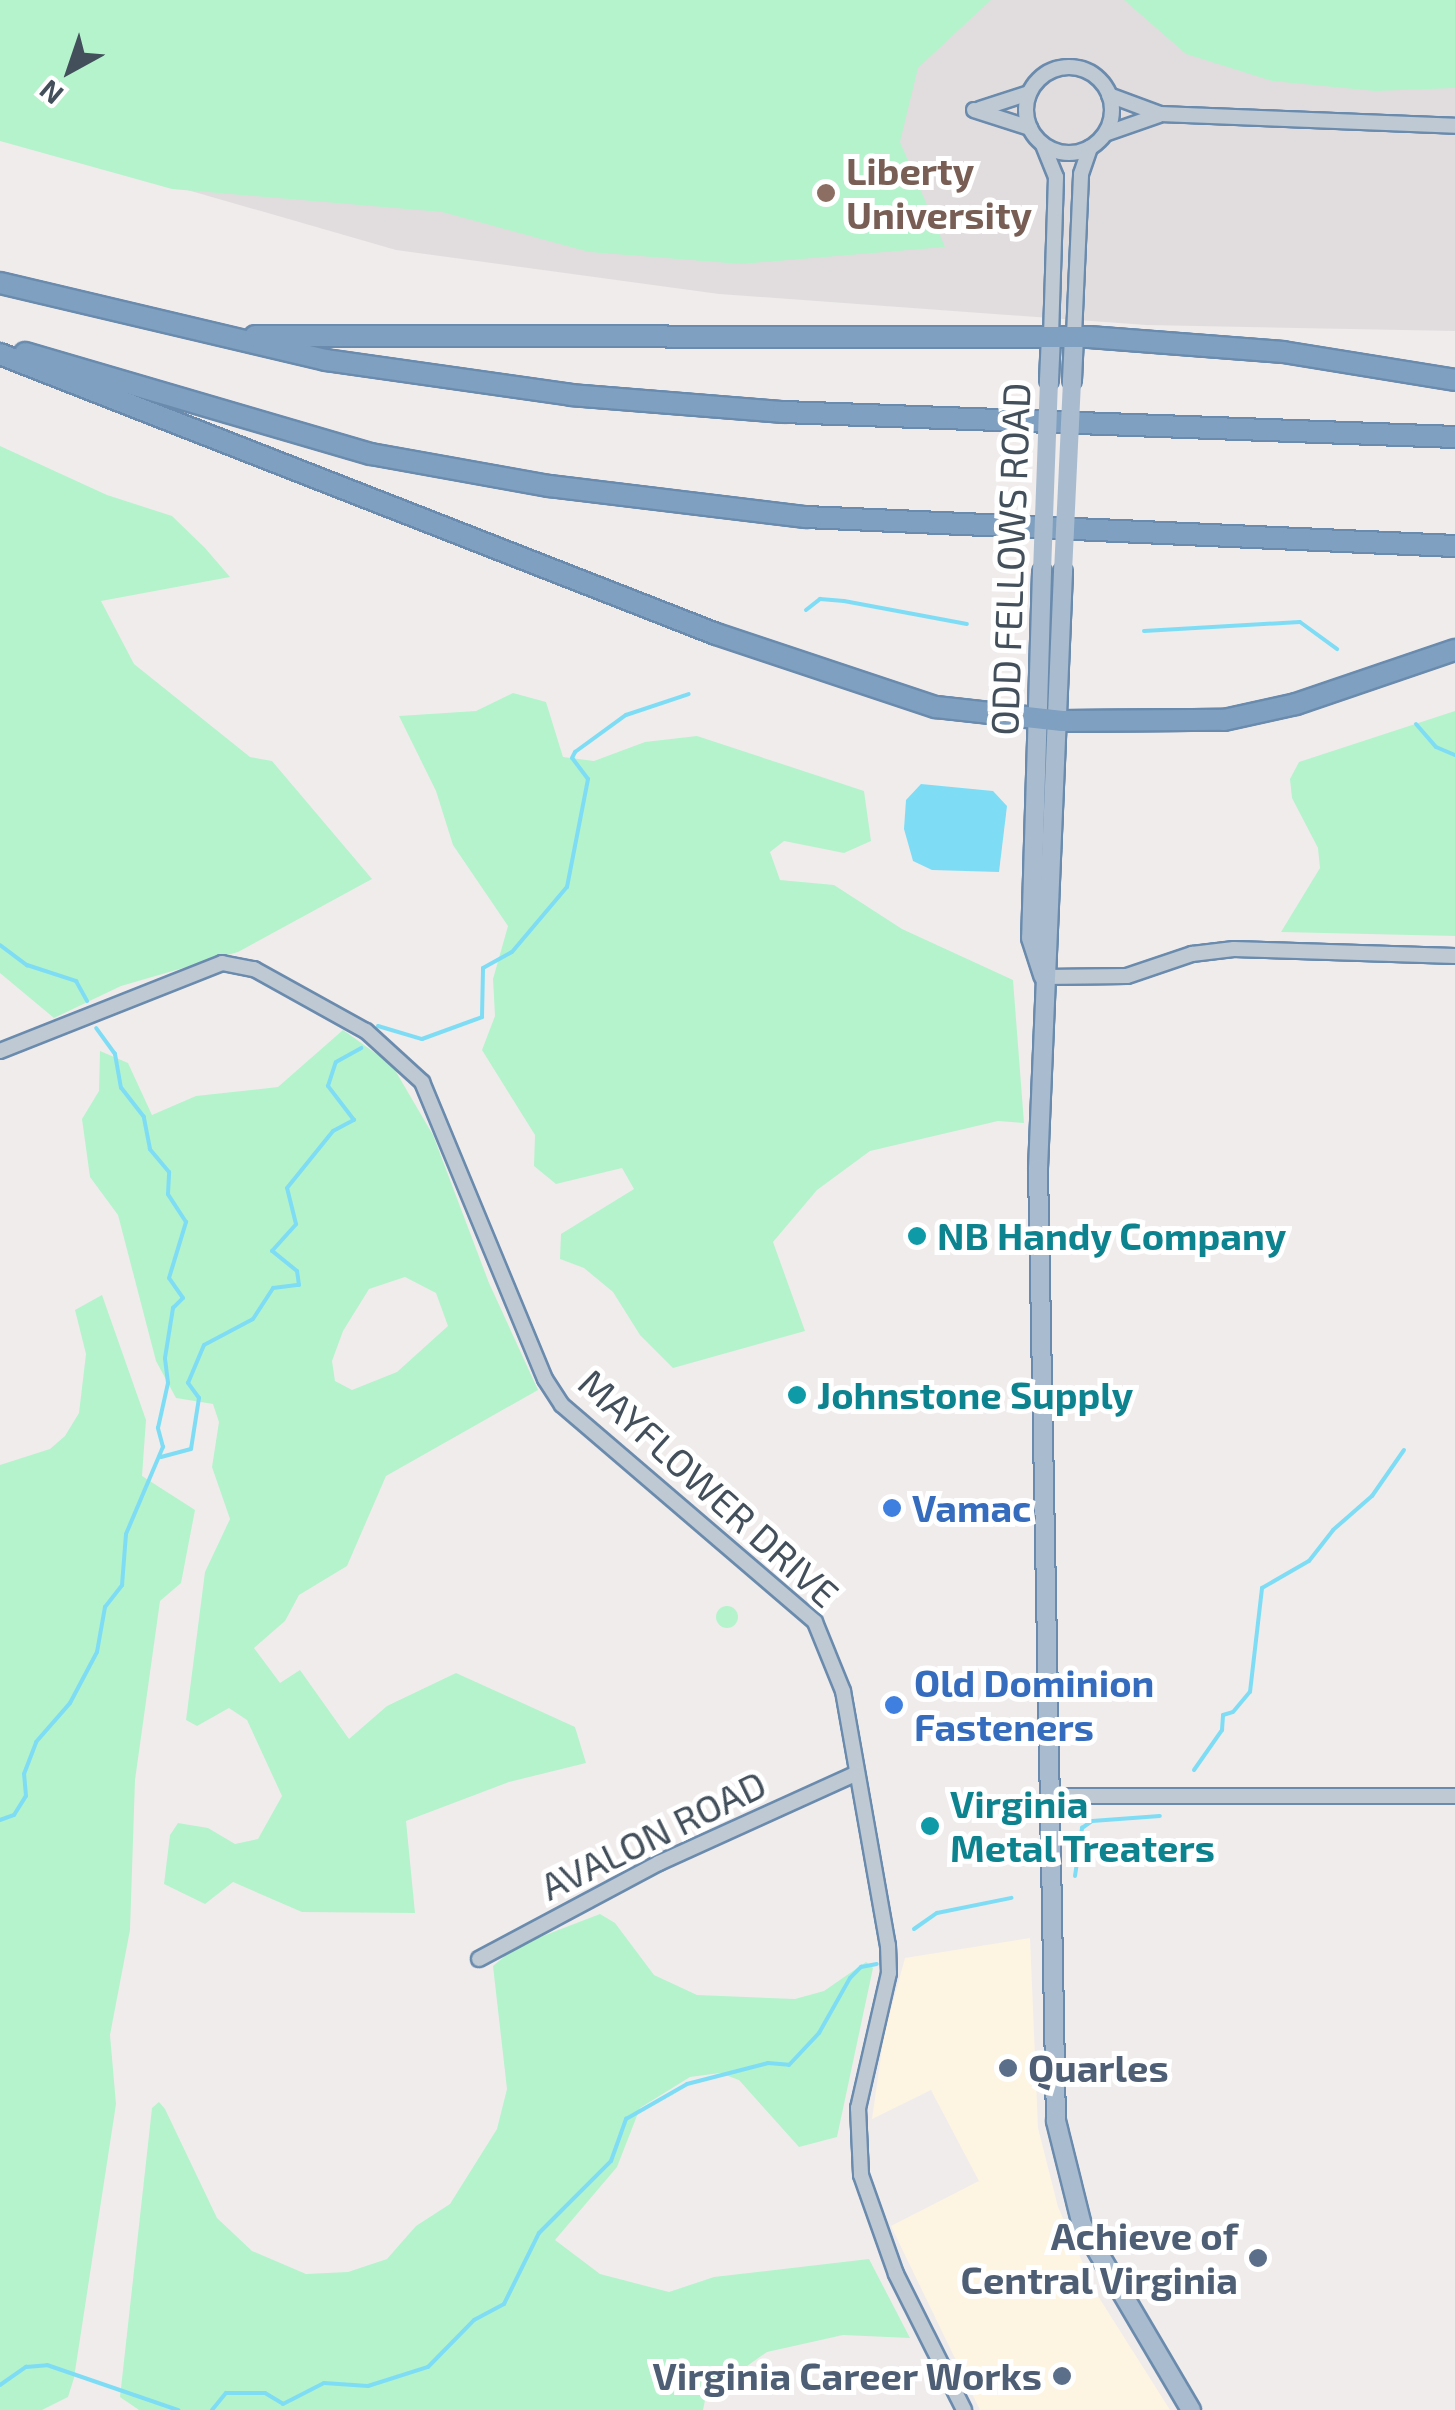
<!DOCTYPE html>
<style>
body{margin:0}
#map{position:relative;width:1455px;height:2410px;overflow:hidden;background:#f0ecec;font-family:"Exo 2",sans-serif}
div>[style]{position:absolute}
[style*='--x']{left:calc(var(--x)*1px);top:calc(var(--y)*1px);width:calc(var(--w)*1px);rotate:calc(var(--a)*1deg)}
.commercial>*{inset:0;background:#fdf5e2}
.education>*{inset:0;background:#e1ddde}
.green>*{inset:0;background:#b5f3cc}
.round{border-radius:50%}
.water>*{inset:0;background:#7eddf4}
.stream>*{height:4px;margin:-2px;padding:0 2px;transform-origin:2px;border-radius:2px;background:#7eddf4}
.roads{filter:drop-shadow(2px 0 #6a8bad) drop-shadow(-2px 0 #6a8bad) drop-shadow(0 2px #6a8bad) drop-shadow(0 -2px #6a8bad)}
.minor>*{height:14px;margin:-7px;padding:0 7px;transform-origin:7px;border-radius:7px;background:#bec9d4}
.minor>.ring{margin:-7px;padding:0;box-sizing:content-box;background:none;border:14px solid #bec9d4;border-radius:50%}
.major>*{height:18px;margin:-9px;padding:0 9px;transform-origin:9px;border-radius:9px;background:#a9bccf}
.highway>*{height:20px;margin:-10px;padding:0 10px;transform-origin:10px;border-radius:10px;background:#7fa0c1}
.major-bridge>*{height:18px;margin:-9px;padding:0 9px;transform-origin:9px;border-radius:9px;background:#a9bccf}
.dots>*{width:28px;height:28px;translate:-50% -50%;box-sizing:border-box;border:5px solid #fff;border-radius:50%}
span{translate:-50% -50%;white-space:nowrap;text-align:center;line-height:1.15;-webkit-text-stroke:10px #fff;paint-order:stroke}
.education-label{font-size:38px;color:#785e54;font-weight:700}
.left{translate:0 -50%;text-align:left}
.street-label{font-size:38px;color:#43505c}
.culture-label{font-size:38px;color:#0d838f;font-weight:700}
.shop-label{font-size:38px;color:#366cbe;font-weight:700}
.service-label{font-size:38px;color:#4e5e75;font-weight:700}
.right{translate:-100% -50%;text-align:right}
.north{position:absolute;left:20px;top:20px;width:100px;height:100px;-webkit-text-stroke:8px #fff;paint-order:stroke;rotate:220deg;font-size:28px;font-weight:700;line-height:40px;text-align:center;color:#43505c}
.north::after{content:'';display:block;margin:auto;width:35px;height:45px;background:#43505c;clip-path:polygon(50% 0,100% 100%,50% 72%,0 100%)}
</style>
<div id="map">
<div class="commercial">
<i style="clip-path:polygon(1030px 1938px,1038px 2128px,1058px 2207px,1096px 2293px,1170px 2410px,980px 2410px,891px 2226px,979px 2181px,931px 2090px,872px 2119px,884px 2035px,905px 1958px)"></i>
</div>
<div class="education">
<i style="clip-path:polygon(0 0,1455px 0,1455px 331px,1146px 325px,719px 294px,396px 250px,0 136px)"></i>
</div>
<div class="green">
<i style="clip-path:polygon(0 0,991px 0,918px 68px,900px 142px,945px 247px,741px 264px,589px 252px,442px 212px,172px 189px,0 141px)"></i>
<i style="clip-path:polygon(1124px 0,1455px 0,1455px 88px,1375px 91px,1272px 81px,1186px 54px)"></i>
<i style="clip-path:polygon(0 446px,107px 495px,172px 516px,205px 548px,230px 577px,101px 601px,134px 664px,250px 757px,272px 761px,372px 879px,238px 952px,121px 986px,54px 1018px,0 973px)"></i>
<i style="clip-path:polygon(513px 693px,546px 702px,563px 757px,594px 761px,645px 742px,697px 736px,864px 791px,871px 841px,844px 853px,784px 841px,770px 852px,780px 880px,834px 885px,902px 929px,1013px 980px,1024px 1123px,998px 1121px,870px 1151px,817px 1190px,773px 1242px,805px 1331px,673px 1368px,640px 1335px,613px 1292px,584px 1268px,560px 1259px,561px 1234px,634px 1189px,622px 1168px,556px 1184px,534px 1166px,535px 1135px,482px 1050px,495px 1016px,493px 979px,508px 926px,453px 845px,436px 791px,399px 716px,476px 711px)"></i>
<i style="clip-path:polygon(1455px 711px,1455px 936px,1281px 932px,1320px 868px,1318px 848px,1292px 798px,1290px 779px,1299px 762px)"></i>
<i style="clip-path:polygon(evenodd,343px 1030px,392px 1065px,433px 1135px,489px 1283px,538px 1390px,386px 1476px,347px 1566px,299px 1595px,285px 1621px,254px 1648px,280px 1683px,300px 1670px,349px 1739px,387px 1706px,456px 1673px,575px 1727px,586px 1763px,509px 1782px,406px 1821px,415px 1913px,302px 1912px,233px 1882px,205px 1904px,164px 1884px,170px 1835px,178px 1823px,208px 1828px,235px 1844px,258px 1839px,282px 1796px,247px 1720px,229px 1708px,197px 1726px,186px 1720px,205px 1572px,230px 1519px,212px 1467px,219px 1422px,213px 1404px,176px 1398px,156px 1361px,118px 1215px,90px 1177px,82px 1119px,99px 1091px,100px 1051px,128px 1063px,152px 1115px,196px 1096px,278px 1087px,343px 1030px,405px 1277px,436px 1293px,448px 1326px,397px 1372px,352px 1390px,335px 1381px,332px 1361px,343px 1331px,369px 1289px,405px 1277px)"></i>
<i style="clip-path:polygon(102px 1295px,146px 1420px,142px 1476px,195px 1510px,181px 1583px,160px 1601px,135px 1780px,130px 1930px,110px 2035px,116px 2104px,74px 2378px,68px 2397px,42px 2410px,0 2410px,0 1465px,50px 1449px,65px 1436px,79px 1413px,86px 1354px,75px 1310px)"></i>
<i class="round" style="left:716px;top:1606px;width:22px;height:22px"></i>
<i style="clip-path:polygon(600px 1914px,615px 1923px,654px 1975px,697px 1995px,795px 1999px,824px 1991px,866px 1962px,873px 1968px,837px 2137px,799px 2147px,739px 2080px,720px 2073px,690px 2077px,640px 2108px,617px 2167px,555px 2240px,600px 2274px,669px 2292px,714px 2277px,869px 2259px,910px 2338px,843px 2335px,767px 2352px,706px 2395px,703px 2410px,139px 2410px,120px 2397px,152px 2108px,159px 2102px,165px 2109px,217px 2218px,252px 2251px,306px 2274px,348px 2272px,387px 2259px,416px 2226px,450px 2204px,497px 2129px,507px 2089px,493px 1966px,517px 1946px)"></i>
</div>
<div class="water">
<i style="clip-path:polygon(921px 784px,993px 791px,1007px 806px,999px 872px,932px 870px,913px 861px,904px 829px,906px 800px)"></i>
</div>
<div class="stream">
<i style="--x:806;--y:610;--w:18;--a:-38"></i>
<i style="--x:820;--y:599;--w:24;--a:5"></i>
<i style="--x:844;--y:601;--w:125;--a:10.6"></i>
<i style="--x:1144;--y:631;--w:156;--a:-3.3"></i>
<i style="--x:1300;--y:622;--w:46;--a:36.1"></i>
<i style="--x:1416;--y:724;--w:30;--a:49"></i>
<i style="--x:1436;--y:747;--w:21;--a:23"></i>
<i style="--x:0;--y:945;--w:34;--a:37"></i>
<i style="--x:27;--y:965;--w:52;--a:18.1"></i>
<i style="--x:76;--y:981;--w:23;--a:61"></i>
<i style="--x:378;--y:1026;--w:46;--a:16.5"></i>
<i style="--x:422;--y:1039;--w:64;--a:-20.1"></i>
<i style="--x:482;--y:1017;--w:49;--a:-88.8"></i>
<i style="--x:483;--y:968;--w:33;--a:-29"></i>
<i style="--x:512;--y:952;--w:85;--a:-49.8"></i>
<i style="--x:567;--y:887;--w:110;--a:-79"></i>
<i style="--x:588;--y:779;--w:26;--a:-127"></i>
<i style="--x:572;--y:758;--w:7;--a:-63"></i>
<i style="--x:575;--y:752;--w:63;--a:-36"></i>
<i style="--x:626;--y:715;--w:66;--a:-18.4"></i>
<i style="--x:161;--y:1457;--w:31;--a:-15"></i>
<i style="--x:191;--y:1449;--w:52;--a:-81.1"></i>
<i style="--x:199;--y:1398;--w:19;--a:-126"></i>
<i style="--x:188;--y:1383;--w:41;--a:-67.2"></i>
<i style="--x:204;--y:1345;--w:55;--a:-28"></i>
<i style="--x:253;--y:1319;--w:37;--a:-57"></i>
<i style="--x:273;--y:1288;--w:26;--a:-7"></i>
<i style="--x:299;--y:1285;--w:14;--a:-98"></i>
<i style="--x:297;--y:1271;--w:32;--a:-141"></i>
<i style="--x:272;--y:1251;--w:36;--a:-48"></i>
<i style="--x:296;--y:1224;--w:37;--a:-104"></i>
<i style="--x:287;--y:1188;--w:73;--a:-51.1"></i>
<i style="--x:333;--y:1131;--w:24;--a:-28"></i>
<i style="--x:354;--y:1120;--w:43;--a:-127.4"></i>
<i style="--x:328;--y:1086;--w:25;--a:-72"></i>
<i style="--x:336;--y:1062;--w:29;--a:-29"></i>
<i style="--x:1194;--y:1770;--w:49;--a:-55"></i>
<i style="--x:1222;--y:1730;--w:15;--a:-86"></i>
<i style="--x:1223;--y:1715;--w:10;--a:-17"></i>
<i style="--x:1233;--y:1712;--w:26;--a:-50"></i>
<i style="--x:1250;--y:1692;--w:105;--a:-83.4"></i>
<i style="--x:1262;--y:1588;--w:54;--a:-29.9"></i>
<i style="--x:1309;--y:1561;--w:39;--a:-52"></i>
<i style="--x:1333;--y:1530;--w:52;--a:-41.1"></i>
<i style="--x:1372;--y:1496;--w:56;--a:-55.2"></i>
<i style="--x:0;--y:1820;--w:15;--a:-20"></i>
<i style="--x:14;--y:1815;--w:22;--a:-58"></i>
<i style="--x:26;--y:1796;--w:22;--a:-95"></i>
<i style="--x:24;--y:1774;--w:34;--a:-69"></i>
<i style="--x:36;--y:1742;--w:52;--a:-48.9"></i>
<i style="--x:70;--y:1703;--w:58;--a:-62.1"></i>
<i style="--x:97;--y:1652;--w:46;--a:-79.9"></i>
<i style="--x:105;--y:1607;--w:28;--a:-52"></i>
<i style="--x:122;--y:1585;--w:51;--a:-85.5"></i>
<i style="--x:126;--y:1534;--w:95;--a:-67"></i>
<i style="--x:163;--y:1447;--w:20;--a:-105"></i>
<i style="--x:158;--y:1428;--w:46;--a:-77.5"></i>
<i style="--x:168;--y:1383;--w:25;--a:-97"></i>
<i style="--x:165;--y:1358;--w:51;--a:-80.9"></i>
<i style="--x:173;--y:1308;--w:14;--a:-45"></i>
<i style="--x:183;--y:1298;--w:24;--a:-125"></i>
<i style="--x:169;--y:1278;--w:59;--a:-73.1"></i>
<i style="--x:186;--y:1222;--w:33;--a:-123"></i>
<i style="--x:168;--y:1194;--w:22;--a:-87"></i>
<i style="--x:169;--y:1172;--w:30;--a:-130"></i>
<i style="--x:150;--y:1149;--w:33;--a:-101"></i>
<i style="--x:144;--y:1117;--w:37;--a:-128"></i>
<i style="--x:121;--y:1088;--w:35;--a:-100"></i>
<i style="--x:115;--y:1054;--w:32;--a:-126"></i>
<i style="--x:1075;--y:1876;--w:49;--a:-81.7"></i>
<i style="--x:1082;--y:1828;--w:12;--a:-35"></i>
<i style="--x:1092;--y:1821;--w:68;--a:-4.2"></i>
<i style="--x:914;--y:1929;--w:28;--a:-35"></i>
<i style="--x:937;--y:1913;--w:76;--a:-11.5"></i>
<i style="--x:0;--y:2385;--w:32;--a:-35"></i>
<i style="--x:26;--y:2367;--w:21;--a:-5"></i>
<i style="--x:47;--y:2365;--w:139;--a:19"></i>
<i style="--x:212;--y:2410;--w:22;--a:-51"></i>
<i style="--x:226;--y:2393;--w:39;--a:0"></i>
<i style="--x:265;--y:2393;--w:21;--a:31"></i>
<i style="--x:283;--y:2404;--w:46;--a:-27.1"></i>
<i style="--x:324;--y:2383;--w:44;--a:3.9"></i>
<i style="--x:368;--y:2386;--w:63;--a:-17.6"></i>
<i style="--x:428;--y:2367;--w:66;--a:-45.6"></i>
<i style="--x:474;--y:2320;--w:34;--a:-28"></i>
<i style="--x:504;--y:2304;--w:79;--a:-63.8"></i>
<i style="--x:539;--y:2233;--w:102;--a:-45"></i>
<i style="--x:611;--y:2161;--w:45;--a:-70.3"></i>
<i style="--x:626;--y:2119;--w:70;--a:-29.8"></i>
<i style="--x:687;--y:2084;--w:84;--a:-14.5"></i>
<i style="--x:768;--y:2063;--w:21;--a:5"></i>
<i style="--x:789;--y:2065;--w:44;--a:-46.8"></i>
<i style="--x:819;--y:2033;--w:63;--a:-60.6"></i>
<i style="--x:850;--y:1978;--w:16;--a:-45"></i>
<i style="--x:861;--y:1967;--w:16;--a:-11"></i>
</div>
<div class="roads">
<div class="minor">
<i class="ring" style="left:1026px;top:67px;width:72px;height:72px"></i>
<i style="--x:1109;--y:95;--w:54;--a:20.4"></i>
<i style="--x:1160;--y:114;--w:295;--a:2.3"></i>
<i style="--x:980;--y:109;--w:52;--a:-18.1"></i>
<i style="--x:974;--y:110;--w:59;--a:17.8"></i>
<i style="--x:1105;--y:134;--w:57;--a:-19.4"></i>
<i style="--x:1043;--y:145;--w:35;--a:68"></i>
<i style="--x:1056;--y:177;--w:159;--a:91.8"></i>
<i style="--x:1074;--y:336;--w:162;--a:-87.5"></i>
<i style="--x:1081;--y:174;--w:28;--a:-71"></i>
<i style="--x:1044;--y:977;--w:83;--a:-0.7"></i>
<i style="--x:1127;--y:976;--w:69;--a:-18.7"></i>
<i style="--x:1192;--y:954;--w:42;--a:-6.8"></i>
<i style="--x:1234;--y:949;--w:221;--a:1.8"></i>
<i style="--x:0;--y:1051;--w:239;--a:-21.6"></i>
<i style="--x:222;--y:963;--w:33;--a:11"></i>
<i style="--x:254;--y:969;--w:128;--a:29"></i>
<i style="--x:366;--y:1031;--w:76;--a:42.3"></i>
<i style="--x:422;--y:1082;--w:321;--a:67.5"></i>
<i style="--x:545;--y:1379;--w:31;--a:57"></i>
<i style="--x:562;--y:1405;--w:333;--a:40.6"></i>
<i style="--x:815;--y:1622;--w:74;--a:67.9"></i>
<i style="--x:843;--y:1691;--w:258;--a:80"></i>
<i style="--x:888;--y:1945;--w:28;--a:88"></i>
<i style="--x:889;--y:1973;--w:139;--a:102.9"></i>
<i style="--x:858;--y:2108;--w:67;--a:87.4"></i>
<i style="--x:861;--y:2175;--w:105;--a:70.5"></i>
<i style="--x:896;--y:2274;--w:152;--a:63.4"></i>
<i style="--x:1048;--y:1796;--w:407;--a:0"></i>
<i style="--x:479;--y:1959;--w:204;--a:-28.1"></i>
<i style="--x:659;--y:1863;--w:217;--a:-24.4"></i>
</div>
<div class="major">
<i style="--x:1049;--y:380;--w:44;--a:-87.4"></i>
<i style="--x:1072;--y:380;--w:44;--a:-87.4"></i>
<i style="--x:1042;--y:572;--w:366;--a:91.7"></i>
<i style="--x:1031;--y:938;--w:40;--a:72"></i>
<i style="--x:1063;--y:572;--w:598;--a:92.4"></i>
<i style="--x:1038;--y:1169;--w:952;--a:88.92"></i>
<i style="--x:1056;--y:2121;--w:107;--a:76"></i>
<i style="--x:1082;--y:2225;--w:215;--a:59.5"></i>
</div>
<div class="highway">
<i style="--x:0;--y:283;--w:335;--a:13.3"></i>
<i style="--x:326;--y:360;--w:247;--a:8.1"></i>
<i style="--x:571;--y:395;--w:213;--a:4.6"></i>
<i style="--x:783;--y:412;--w:672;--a:2.13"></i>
<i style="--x:255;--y:336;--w:834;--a:0.07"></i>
<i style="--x:1089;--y:337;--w:195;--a:4.4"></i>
<i style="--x:1283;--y:352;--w:174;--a:9.2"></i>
<i style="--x:25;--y:353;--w:360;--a:16.3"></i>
<i style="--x:371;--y:454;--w:181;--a:10.2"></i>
<i style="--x:549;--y:486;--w:259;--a:6.9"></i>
<i style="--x:806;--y:517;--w:650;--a:2.56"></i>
<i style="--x:0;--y:354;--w:769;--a:21.36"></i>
<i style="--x:716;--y:634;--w:232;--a:18.4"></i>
<i style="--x:936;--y:707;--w:127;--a:6.3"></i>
<i style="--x:1062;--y:721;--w:162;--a:-0.4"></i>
<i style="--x:1224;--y:720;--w:74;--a:-12.5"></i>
<i style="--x:1296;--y:704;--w:168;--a:-18.8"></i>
</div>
</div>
<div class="major-bridge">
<i style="--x:1042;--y:572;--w:192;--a:-87.9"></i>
<i style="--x:1063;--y:572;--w:192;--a:-87.3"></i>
</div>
<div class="dots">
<i style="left:826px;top:193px;background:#8d6e63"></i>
<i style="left:917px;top:1236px;background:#0f9aa8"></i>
<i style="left:797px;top:1395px;background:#0f9aa8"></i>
<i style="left:892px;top:1508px;background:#3f7fe0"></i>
<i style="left:894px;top:1705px;background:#3f7fe0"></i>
<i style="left:930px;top:1826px;background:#0f9aa8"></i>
<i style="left:1008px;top:2068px;background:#5c6f8a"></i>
<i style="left:1258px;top:2258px;background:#5c6f8a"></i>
<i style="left:1062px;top:2376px;background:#5c6f8a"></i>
</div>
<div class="education-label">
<span class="left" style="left:846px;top:193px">Liberty<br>University</span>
</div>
<div class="street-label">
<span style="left:1010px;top:559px;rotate:-88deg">ODD FELLOWS ROAD</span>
<span style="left:709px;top:1488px;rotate:42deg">MAYFLOWER DRIVE</span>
<span style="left:653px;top:1835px;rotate:-26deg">AVALON ROAD</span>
</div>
<div class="culture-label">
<span class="left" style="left:937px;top:1236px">NB Handy Company</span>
<span class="left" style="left:817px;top:1395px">Johnstone Supply</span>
<span class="left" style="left:950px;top:1826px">Virginia<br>Metal Treaters</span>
</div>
<div class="shop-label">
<span class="left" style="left:912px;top:1508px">Vamac</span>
<span class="left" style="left:914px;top:1705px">Old Dominion<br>Fasteners</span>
</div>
<div class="service-label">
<span class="left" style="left:1028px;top:2068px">Quarles</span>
<span class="right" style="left:1238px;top:2258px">Achieve of<br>Central Virginia</span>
<span class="right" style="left:1042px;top:2376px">Virginia Career Works</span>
</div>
<div class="north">N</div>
</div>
